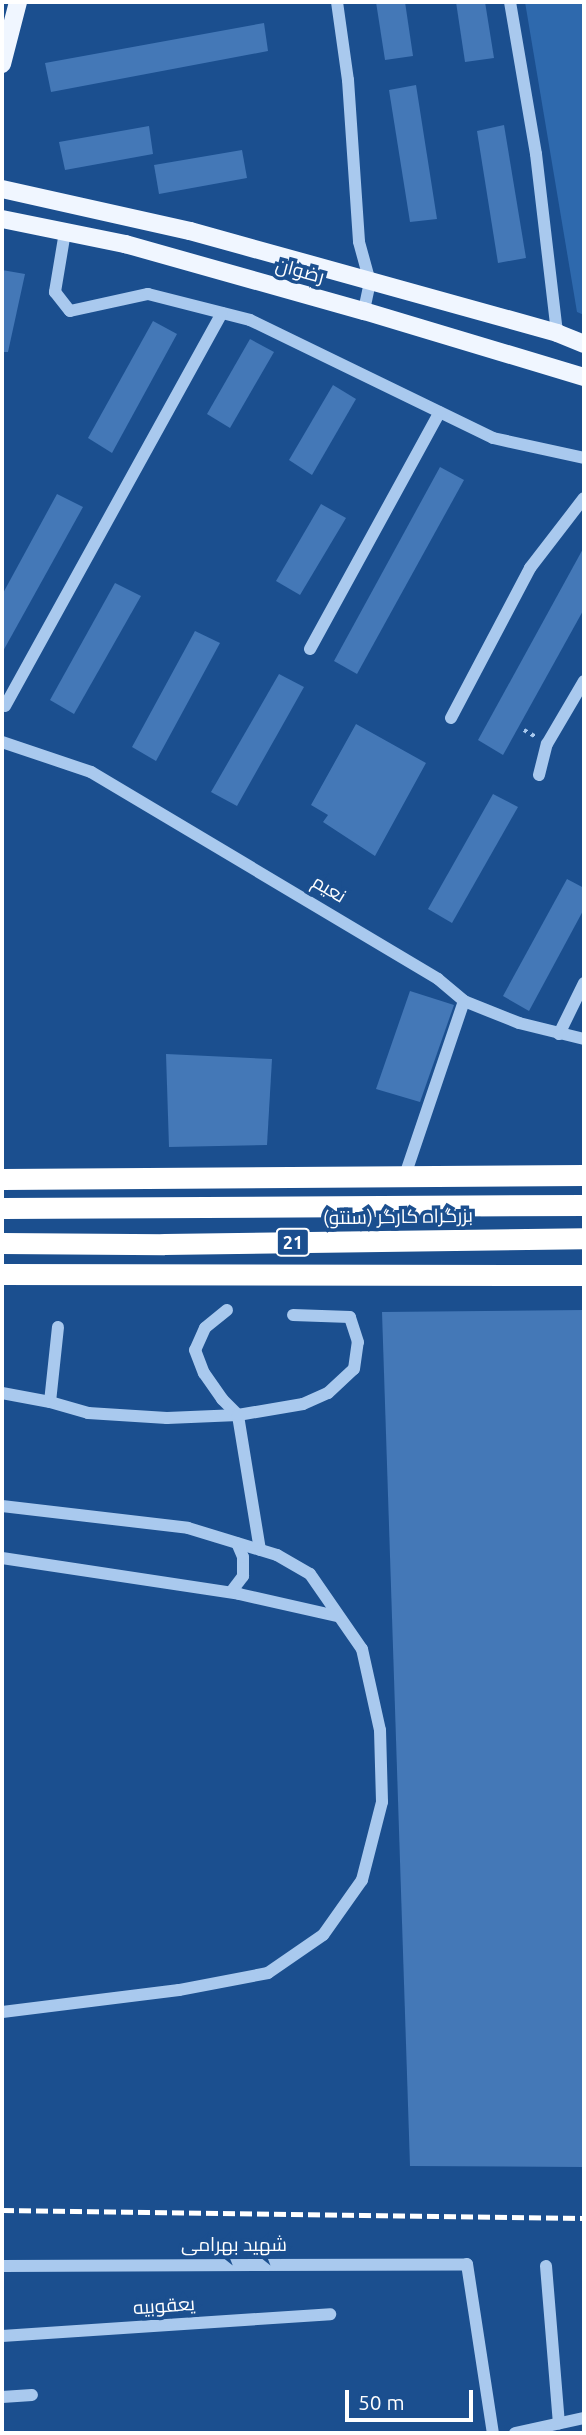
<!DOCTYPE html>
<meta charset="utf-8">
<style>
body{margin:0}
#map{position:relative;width:586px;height:2435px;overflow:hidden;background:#1b4f8f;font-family:Ubuntu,Cairo,sans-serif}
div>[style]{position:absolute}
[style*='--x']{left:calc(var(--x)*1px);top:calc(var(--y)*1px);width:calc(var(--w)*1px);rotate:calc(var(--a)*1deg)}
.green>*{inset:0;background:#2e69ad}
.building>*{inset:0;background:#4478b7}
.path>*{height:3.5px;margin-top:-1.75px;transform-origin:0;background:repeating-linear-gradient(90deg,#a9c9ee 0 3.5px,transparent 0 8.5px)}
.minor>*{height:12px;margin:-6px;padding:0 6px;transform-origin:6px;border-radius:6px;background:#a9c9ee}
.major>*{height:18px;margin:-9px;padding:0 9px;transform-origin:9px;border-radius:9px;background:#f0f6ff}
.highway>*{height:21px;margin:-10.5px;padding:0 10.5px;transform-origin:10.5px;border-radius:10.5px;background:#fff}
.rail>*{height:5px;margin-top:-2.5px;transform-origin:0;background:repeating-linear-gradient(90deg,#fff 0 12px,transparent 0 17px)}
span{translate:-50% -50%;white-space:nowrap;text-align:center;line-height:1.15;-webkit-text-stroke:7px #1b4f8f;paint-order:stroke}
.shield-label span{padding:2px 5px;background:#1b4f8f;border:2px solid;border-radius:5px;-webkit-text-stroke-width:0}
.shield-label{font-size:18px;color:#fff;font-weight:700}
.street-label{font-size:19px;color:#fff}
.frame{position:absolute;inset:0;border:4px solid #fff;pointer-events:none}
.scale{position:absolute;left:345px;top:2390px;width:128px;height:32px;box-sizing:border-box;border:4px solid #fff;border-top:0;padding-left:9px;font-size:21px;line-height:24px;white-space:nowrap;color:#fff;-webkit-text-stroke:5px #1b4f8f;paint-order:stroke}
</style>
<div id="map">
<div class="green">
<i style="clip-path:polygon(525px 2px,584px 2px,584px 315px,577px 312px)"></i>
</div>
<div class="building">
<i style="clip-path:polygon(376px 2px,405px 2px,413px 56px,385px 60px)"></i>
<i style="clip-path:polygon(456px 2px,485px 2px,494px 58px,465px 62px)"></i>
<i style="clip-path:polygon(264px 23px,268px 51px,51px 92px,45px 63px)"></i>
<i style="clip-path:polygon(416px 85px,437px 219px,410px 222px,389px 90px)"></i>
<i style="clip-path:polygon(504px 125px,526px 258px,498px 263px,477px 131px)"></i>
<i style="clip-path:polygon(149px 126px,153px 154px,65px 170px,59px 142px)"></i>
<i style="clip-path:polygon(242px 150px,247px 178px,159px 194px,154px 165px)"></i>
<i style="clip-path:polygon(2px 270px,25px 274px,8px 352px,2px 352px)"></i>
<i style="clip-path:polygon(153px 321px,177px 334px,112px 453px,88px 438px)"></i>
<i style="clip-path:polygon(250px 339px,274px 352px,230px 428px,207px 414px)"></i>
<i style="clip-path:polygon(333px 385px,356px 399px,312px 475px,289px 460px)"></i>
<i style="clip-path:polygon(440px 467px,464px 480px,357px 674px,334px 661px)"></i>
<i style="clip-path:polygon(57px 494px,83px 507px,2px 653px,2px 595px)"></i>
<i style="clip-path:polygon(321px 504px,346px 518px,300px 595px,276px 581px)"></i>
<i style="clip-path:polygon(584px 547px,584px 609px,503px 755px,478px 740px)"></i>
<i style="clip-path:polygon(115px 583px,141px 596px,74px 714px,50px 700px)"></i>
<i style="clip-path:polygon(195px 631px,220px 643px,156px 761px,132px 747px)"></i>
<i style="clip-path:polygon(279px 674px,304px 687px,237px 806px,211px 792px)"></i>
<i style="clip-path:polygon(356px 724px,426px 763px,375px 856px,323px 822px,328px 815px,311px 805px)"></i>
<i style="clip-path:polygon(493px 794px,518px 807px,452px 923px,428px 909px)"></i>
<i style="clip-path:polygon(567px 879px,584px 888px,584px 909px,529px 1011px,503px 996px)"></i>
<i style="clip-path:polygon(410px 991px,454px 1005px,420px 1102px,376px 1089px)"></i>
<i style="clip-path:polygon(166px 1054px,272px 1059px,267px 1145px,169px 1147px)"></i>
<i style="clip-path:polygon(584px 1310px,584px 2167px,410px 2166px,382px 1312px)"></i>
</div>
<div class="path">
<i style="--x:524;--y:730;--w:14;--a:30"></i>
</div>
<div class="minor">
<i style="--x:337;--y:2;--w:79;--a:82"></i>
<i style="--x:348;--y:80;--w:162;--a:86.1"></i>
<i style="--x:359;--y:242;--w:41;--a:74.6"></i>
<i style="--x:370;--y:282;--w:30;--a:102"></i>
<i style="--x:510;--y:2;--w:154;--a:80.3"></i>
<i style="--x:536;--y:154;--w:180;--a:83.3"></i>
<i style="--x:65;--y:232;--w:61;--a:99.5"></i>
<i style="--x:55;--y:292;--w:24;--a:52"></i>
<i style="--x:70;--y:311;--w:80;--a:-12.3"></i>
<i style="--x:148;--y:294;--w:105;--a:14.3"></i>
<i style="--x:250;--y:320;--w:270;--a:25.9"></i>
<i style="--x:493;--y:438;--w:93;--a:12.4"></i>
<i style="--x:310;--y:649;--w:270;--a:-61.3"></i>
<i style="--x:5;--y:706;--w:449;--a:-61.1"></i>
<i style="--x:451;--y:718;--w:170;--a:-62.2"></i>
<i style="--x:530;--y:568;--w:88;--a:-52.4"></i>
<i style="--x:2;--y:742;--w:94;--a:18.6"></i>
<i style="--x:91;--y:772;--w:404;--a:30.8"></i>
<i style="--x:438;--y:979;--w:34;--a:40"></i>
<i style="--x:464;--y:1001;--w:184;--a:108.7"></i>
<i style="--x:539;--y:775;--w:32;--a:-76"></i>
<i style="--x:547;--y:744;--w:73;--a:-59.6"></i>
<i style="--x:464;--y:1001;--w:59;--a:21.8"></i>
<i style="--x:519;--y:1023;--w:67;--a:13.8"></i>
<i style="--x:559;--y:1034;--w:57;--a:-63.9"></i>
<i style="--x:227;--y:1310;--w:28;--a:141"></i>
<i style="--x:205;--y:1328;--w:24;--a:114"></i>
<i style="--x:195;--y:1350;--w:25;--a:69"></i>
<i style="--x:204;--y:1373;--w:32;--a:55"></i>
<i style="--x:222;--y:1399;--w:23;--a:45"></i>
<i style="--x:58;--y:1327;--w:75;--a:96.1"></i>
<i style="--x:50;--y:1402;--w:40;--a:16"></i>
<i style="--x:88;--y:1413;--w:79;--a:3.6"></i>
<i style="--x:167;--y:1418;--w:71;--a:-2.4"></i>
<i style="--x:2;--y:1393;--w:49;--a:10.6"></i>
<i style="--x:2;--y:1506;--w:187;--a:6.7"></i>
<i style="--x:188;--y:1528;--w:93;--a:16.9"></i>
<i style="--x:277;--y:1555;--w:38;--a:30"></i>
<i style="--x:310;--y:1574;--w:91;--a:55.3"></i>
<i style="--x:362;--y:1649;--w:83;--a:77.5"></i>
<i style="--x:380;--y:1730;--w:72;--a:88.4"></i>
<i style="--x:382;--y:1802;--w:81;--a:104.4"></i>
<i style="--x:362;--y:1880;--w:67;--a:125.3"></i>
<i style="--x:323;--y:1935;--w:67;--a:145.4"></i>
<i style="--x:268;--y:1973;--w:91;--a:169.2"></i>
<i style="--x:179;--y:1990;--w:178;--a:172.9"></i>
<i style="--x:260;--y:1550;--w:137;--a:-99.3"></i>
<i style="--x:238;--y:1415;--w:66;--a:-9.6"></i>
<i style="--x:303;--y:1404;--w:27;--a:-24"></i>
<i style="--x:328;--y:1393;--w:35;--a:-43"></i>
<i style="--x:354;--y:1369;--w:27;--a:-82"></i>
<i style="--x:358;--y:1342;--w:26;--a:-108"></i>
<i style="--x:350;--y:1317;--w:57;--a:-178"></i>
<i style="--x:2;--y:1558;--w:240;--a:8.6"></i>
<i style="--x:239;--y:1594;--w:100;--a:12.7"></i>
<i style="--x:231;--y:1592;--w:20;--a:-53"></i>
<i style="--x:243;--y:1576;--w:19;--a:-90"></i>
<i style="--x:243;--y:1557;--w:15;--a:-113"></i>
<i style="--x:2;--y:2266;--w:465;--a:-0.2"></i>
<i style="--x:467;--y:2264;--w:171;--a:81.3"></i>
<i style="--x:546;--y:2266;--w:158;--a:85.3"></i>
<i style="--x:2;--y:2336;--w:329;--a:-3.8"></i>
<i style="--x:2;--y:2397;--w:30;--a:-4"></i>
<i style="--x:515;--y:2433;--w:71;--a:-12.3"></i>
</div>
<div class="major">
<i style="--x:2;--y:64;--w:64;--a:-75.5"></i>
<i style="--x:2;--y:189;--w:193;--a:12.6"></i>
<i style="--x:190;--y:231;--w:381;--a:15.5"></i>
<i style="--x:557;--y:333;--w:29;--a:22"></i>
<i style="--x:2;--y:219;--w:126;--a:11.5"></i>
<i style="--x:125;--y:244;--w:248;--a:15.7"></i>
<i style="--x:364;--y:311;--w:230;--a:16.7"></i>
</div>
<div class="highway">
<i style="--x:2;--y:1179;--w:582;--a:-0.39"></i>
<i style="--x:2;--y:1208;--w:582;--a:-0.3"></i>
<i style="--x:2;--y:1243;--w:162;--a:0.4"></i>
<i style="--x:164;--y:1244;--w:420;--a:-0.8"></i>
<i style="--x:2;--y:1274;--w:582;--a:0.1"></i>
</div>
<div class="rail">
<i style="--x:2;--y:2210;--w:582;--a:0.79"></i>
</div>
<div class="shield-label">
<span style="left:293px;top:1242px">21</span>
</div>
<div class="street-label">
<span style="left:300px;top:271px;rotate:15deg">رضوان</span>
<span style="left:329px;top:889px;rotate:31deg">نعیم</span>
<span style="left:398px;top:1217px;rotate:-1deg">بزرگراه کارگر (سنتو)</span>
<span style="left:234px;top:2245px">شهید بهرامی</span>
<span style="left:164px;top:2306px;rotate:-4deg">یعقوبیه</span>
</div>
<div class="frame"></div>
<div class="scale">50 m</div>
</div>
